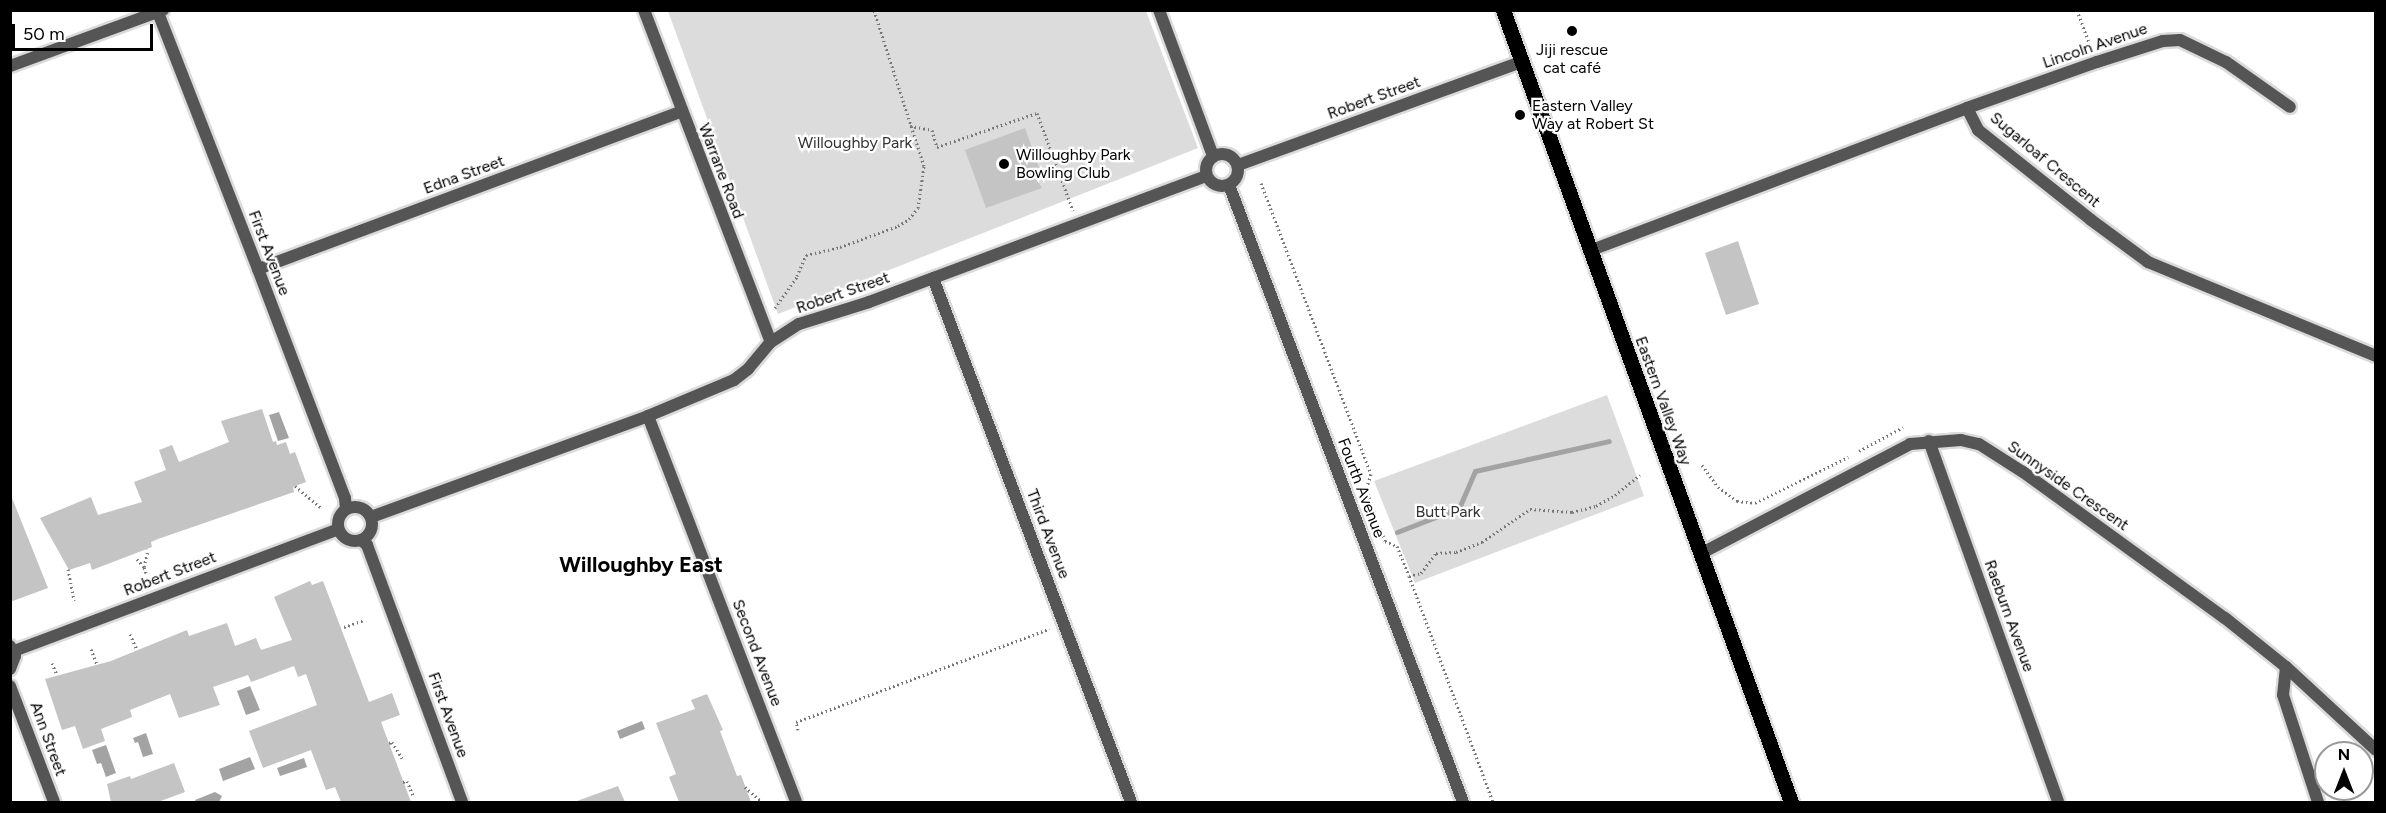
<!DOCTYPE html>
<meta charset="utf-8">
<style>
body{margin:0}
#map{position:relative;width:2386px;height:813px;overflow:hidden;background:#fff;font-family:Figtree,sans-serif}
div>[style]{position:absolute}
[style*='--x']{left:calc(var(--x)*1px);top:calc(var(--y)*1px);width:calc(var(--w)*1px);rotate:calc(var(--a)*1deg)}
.green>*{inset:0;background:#dcdcdc}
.water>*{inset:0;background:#a3a3a3}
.stream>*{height:5px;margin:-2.5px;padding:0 2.5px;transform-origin:2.5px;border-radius:2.5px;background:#a3a3a3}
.building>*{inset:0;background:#c4c4c4}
.path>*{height:3px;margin-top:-1.5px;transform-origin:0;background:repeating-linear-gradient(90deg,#777 0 1.5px,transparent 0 4.5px)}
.roads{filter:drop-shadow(2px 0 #dbdbdb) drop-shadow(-2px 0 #dbdbdb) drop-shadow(0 2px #dbdbdb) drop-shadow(0 -2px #dbdbdb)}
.street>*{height:12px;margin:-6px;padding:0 6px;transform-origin:6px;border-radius:6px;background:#555}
.street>.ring{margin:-6px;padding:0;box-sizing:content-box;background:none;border:12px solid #555;border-radius:50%}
.primary>*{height:15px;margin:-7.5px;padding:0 7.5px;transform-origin:7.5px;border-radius:7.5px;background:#000}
.dots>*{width:16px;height:16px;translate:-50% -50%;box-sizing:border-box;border:3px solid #fff;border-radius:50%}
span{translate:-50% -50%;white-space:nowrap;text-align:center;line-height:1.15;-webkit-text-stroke:4.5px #fff;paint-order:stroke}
.street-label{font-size:16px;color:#000}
.poi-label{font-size:16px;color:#000}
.left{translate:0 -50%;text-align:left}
.park-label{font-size:16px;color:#333}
.district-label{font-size:22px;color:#000;font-weight:700}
.frame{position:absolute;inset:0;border:12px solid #000;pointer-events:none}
.north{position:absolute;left:2314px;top:741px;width:60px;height:60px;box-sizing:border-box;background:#fff;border:2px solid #999;border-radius:50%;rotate:0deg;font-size:16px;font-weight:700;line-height:24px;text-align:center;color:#000}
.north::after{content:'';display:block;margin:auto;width:21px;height:27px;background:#000;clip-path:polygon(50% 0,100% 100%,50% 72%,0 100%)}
.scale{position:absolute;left:12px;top:24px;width:141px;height:27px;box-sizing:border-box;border:3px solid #000;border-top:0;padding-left:8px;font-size:18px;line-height:21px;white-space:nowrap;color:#000;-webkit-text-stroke:4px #fff;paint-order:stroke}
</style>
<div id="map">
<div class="green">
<i style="clip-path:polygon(668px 11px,1146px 11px,1198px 148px,778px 314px)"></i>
<i style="clip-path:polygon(1607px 395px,1644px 496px,1415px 583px,1374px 481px)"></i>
</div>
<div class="water">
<i style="clip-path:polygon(279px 412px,289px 438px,278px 441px,269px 415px)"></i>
<i style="clip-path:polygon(250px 686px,260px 710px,246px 715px,237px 691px)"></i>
<i style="clip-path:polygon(642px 721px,645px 729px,620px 739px,617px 731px)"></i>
<i style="clip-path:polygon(146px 733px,153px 754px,143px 757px,138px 742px,135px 743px,133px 738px)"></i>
<i style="clip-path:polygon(106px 745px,116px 773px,106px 777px,101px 763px,97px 764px,92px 750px)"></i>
<i style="clip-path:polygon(250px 757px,255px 769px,223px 781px,219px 769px)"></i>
<i style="clip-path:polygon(304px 758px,307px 767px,280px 776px,277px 768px)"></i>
<i style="clip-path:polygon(215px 792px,222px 796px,219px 802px,196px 802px,195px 800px)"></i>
</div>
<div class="stream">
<i style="--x:1397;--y:532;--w:66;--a:-21.2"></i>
<i style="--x:1459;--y:508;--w:40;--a:-66.6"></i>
<i style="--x:1475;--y:471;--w:137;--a:-12.6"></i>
</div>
<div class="building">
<i style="clip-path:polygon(1025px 128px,1043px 179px,1036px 178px,1042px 188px,986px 208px,965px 150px)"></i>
<i style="clip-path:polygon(1738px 241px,1759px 304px,1726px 315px,1705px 253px)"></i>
<i style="clip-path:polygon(262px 409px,273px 442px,276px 441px,277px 445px,286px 442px,290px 454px,295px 452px,306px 482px,293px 487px,294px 492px,158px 539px,151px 542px,152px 547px,92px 570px,90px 563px,69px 570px,40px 518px,91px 497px,98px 515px,142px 502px,134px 482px,166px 470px,159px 450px,172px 445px,179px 462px,229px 442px,221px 421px)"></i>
<i style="clip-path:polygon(10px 493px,48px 588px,10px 602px)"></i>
<i style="clip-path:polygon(310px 581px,312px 585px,323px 581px,369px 702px,392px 693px,400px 715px,381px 722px,411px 802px,341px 802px,335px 787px,326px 790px,311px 750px,263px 768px,249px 731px,317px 705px,306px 674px,298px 677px,294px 666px,251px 682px,248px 675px,213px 687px,220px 705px,179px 718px,170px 694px,130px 710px,132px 717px,101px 729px,105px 741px,83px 749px,75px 726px,62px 730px,45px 679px,111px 661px,187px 630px,189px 636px,227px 623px,235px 646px,256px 638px,261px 650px,292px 640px,274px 597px)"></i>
<i style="clip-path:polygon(707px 694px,723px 730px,720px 731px,737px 776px,741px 775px,751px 802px,679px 802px,669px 777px,676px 774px,656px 723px,695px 709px,691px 700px)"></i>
<i style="clip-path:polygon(174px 763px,185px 792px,158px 802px,111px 802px,107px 784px,130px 776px,131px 779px)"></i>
<i style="clip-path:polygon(618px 786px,625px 802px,577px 802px,577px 801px)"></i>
</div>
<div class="path">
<i style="--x:2077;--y:10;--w:40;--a:69.8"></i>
<i style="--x:910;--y:126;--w:22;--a:10"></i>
<i style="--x:932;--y:130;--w:18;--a:74"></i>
<i style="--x:937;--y:147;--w:106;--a:-18.8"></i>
<i style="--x:1037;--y:113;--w:104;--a:69.8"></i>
<i style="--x:1261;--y:183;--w:311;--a:69.3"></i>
<i style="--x:1371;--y:474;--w:16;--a:108"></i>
<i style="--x:1366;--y:489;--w:55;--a:69.9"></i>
<i style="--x:1385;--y:541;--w:13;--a:23"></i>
<i style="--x:1397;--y:546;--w:32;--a:68"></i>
<i style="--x:1409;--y:576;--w:241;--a:69.6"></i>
<i style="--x:775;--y:308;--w:39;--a:-55"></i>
<i style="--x:797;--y:276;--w:23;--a:-67"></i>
<i style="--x:806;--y:255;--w:35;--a:-13"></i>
<i style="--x:840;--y:247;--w:62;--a:-19.9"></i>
<i style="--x:898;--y:226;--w:13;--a:-32"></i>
<i style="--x:909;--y:219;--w:14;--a:-51"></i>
<i style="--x:918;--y:208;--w:42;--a:-81.9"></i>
<i style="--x:924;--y:166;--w:164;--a:-107.8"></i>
<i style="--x:1859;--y:451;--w:50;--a:-28.6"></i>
<i style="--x:1702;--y:465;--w:27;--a:54"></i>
<i style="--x:1718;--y:487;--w:24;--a:36"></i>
<i style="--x:1737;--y:501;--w:18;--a:6"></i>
<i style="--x:1755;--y:503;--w:104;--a:-26.3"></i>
<i style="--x:295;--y:486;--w:33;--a:40"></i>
<i style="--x:137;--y:559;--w:11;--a:49"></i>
<i style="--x:68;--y:569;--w:32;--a:79"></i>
<i style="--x:146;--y:573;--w:6;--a:-108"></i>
<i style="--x:144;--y:567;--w:18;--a:-77"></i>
<i style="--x:1409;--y:576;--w:12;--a:-14"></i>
<i style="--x:1421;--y:573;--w:25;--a:-53"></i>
<i style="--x:1436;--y:553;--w:20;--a:-3"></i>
<i style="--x:1456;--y:552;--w:28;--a:-21"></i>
<i style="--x:1482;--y:542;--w:58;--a:-34.5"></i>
<i style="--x:1530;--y:509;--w:42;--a:4.1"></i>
<i style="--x:1572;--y:512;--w:25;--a:-14"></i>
<i style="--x:1596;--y:506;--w:22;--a:-30"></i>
<i style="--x:1615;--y:495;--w:32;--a:-39"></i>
<i style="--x:344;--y:627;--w:21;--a:-19"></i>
<i style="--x:130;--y:634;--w:17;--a:66"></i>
<i style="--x:91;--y:649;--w:17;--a:69"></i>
<i style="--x:52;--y:663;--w:13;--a:67"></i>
<i style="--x:798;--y:730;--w:8;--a:-104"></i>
<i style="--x:796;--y:722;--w:270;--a:-20.2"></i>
<i style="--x:389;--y:743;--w:3;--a:-18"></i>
<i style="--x:392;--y:742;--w:19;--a:58"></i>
<i style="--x:403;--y:782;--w:4;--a:-14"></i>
<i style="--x:407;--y:781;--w:15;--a:67"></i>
<i style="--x:745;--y:787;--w:23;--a:41"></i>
</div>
<div class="roads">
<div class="street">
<i style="--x:157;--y:10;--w:278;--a:68.7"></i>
<i style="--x:258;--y:269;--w:245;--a:69.2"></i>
<i style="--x:345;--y:498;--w:11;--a:85"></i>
<i style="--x:644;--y:10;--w:355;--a:69.1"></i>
<i style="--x:1159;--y:10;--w:156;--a:69.7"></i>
<i style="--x:10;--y:66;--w:163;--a:-20.1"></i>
<i style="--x:1967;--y:108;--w:138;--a:-19.5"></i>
<i style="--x:2097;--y:62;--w:69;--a:-17.7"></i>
<i style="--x:2163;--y:41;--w:17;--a:-3"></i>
<i style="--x:2180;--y:40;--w:51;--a:25.6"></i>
<i style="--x:2226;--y:62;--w:78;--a:35.1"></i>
<i class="ring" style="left:1206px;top:154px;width:20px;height:20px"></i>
<i style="--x:1238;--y:165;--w:301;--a:-20"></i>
<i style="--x:1229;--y:185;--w:660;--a:69.23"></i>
<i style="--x:1589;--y:251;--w:404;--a:-20.7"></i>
<i style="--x:1967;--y:108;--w:25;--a:63"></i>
<i style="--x:1978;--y:130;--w:144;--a:38.5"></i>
<i style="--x:2091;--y:220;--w:71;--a:36.4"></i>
<i style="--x:2148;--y:262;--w:247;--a:22.4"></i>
<i style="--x:258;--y:269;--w:451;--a:-20.4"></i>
<i style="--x:933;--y:278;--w:560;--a:69.3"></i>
<i style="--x:648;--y:416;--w:413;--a:69"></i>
<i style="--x:1929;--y:441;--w:383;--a:70.3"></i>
<i class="ring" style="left:338px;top:507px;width:22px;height:22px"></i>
<i style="--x:371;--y:517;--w:295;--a:-20"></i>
<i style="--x:648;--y:416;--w:93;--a:-22.7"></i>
<i style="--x:734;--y:380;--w:18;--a:-38"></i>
<i style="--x:748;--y:369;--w:35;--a:-50"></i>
<i style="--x:771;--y:342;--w:33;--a:-33"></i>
<i style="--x:799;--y:324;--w:73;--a:-17.4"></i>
<i style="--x:869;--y:302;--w:360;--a:-20.5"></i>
<i style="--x:361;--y:540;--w:8;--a:40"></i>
<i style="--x:367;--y:545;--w:274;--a:69.7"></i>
<i style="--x:1700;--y:554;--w:237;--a:-27.6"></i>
<i style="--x:1910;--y:444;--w:51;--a:-4.5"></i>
<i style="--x:1961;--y:440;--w:18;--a:13"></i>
<i style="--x:1979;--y:444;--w:52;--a:32.5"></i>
<i style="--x:2023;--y:472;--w:249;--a:35.9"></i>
<i style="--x:2225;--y:618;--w:78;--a:38.8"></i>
<i style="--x:2286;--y:667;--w:122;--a:42.7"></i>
<i style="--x:10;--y:646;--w:11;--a:63"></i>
<i style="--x:15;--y:656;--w:14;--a:111"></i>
<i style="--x:14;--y:651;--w:346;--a:-20.6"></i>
<i style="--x:2286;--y:667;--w:28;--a:96"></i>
<i style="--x:2283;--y:695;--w:113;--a:71.9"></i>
<i style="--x:10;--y:686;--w:124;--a:69.2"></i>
</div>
<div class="primary">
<i style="--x:1503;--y:10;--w:843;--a:70.02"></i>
</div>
</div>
<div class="dots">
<i style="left:1572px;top:31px;background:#000"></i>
<i style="left:1520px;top:115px;background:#000"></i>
<i style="left:1004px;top:164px;background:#000"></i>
</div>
<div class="street-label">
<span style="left:2095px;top:46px;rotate:-19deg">Lincoln Avenue</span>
<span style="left:1374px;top:98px;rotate:-20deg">Robert Street</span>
<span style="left:2045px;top:160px;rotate:40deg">Sugarloaf Crescent</span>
<span style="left:721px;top:171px;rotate:69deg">Warrane Road</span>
<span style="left:464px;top:175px;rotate:-20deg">Edna Street</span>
<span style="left:269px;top:253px;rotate:69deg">First Avenue</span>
<span style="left:843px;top:293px;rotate:-19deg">Robert Street</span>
<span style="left:1663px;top:401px;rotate:70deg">Eastern Valley Way</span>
<span style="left:2068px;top:486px;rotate:35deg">Sunnyside Crescent</span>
<span style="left:1361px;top:488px;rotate:69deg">Fourth Avenue</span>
<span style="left:1048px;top:534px;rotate:69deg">Third Avenue</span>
<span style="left:170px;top:574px;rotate:-21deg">Robert Street</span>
<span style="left:2009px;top:616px;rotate:70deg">Raeburn Avenue</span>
<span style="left:757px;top:653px;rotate:69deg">Second Avenue</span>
<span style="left:448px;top:715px;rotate:70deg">First Avenue</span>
<span style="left:48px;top:739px;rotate:70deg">Ann Street</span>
</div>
<div class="poi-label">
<span style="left:1572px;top:59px">Jiji rescue<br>cat café</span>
<span class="left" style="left:1532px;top:115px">Eastern Valley<br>Way at Robert St</span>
<span class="left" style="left:1016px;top:164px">Willoughby Park<br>Bowling Club</span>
</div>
<div class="park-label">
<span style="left:855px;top:143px">Willoughby Park</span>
<span style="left:1448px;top:512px">Butt Park</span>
</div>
<div class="district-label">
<span style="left:641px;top:565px">Willoughby East</span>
</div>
<div class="frame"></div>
<div class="north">N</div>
<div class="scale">50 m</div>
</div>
